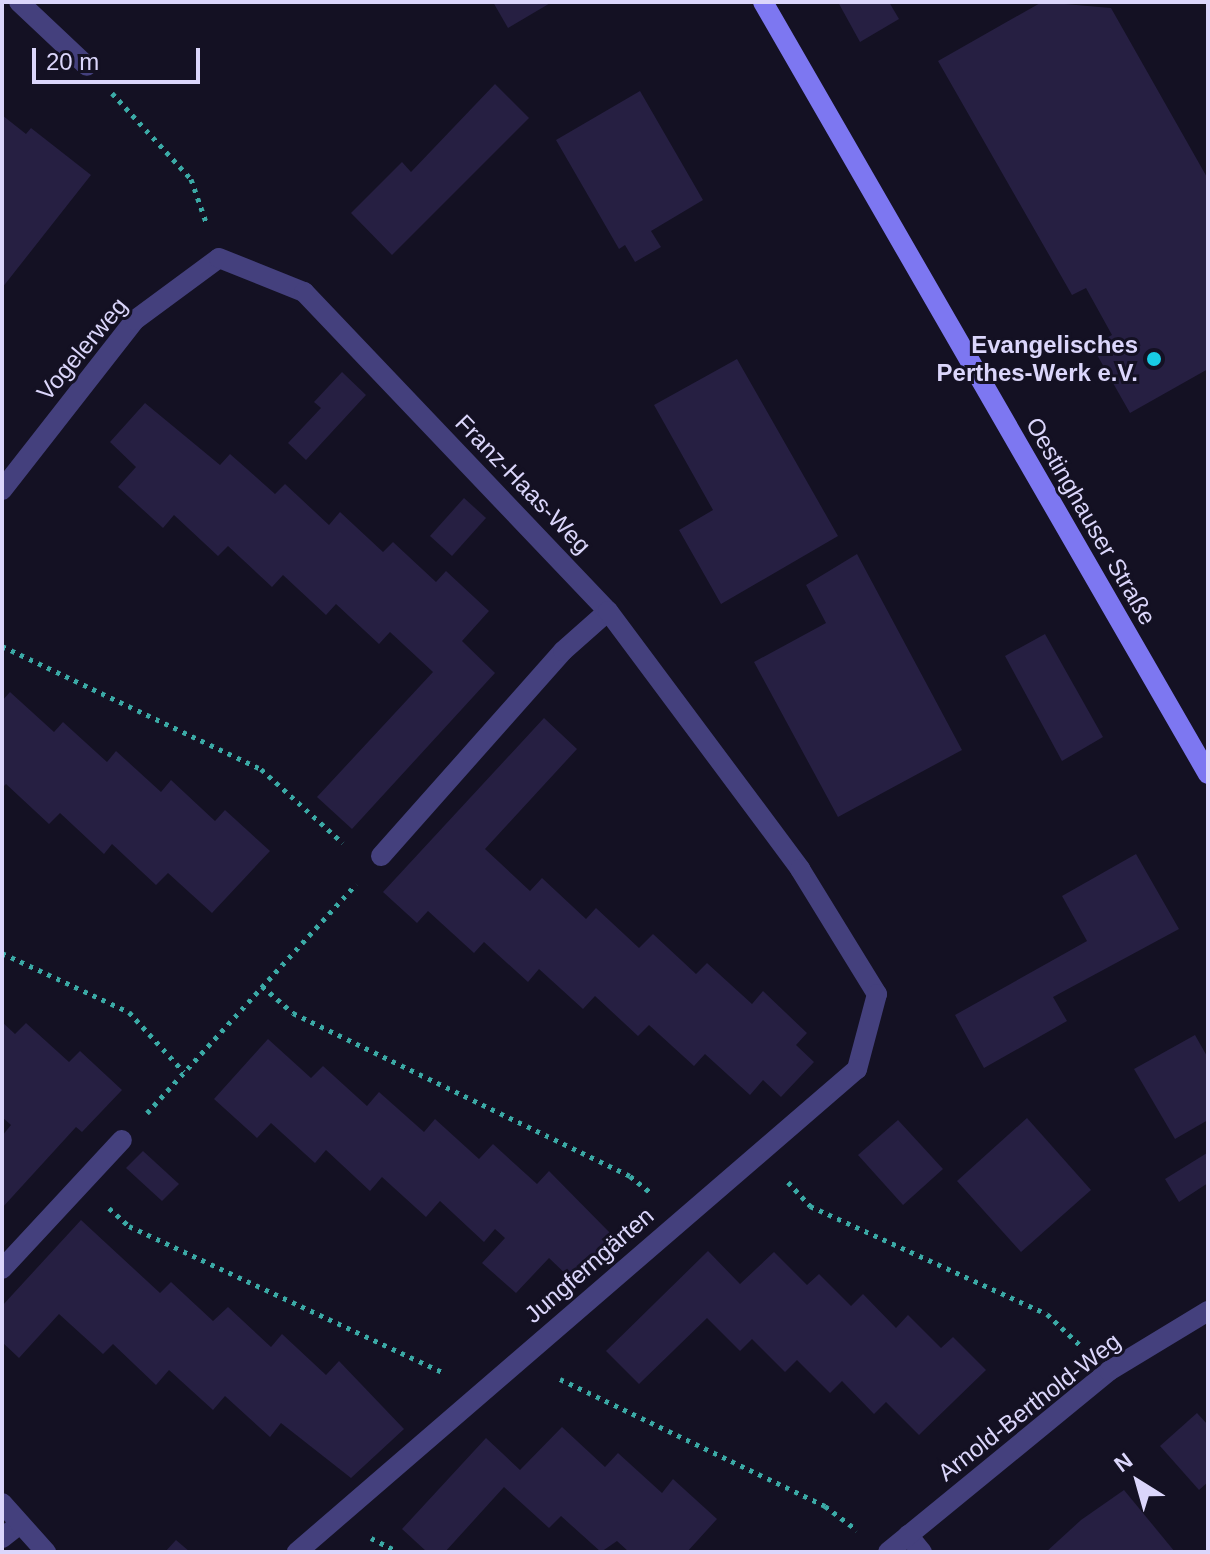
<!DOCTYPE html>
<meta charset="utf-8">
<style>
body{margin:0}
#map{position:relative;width:1210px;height:1554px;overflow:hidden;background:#141123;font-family:Helvetica,sans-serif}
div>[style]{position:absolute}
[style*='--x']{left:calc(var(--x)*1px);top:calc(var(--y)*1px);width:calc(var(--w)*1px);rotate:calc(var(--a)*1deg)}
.building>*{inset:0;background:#261f42}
.path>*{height:5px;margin-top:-2.5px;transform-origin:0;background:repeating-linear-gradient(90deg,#3baaa6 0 4px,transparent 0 10px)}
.lane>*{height:20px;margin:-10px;padding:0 10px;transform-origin:10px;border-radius:10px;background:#44407d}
.street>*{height:20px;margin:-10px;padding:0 10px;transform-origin:10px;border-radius:10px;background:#44407d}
.secondary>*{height:20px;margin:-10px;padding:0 10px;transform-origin:10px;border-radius:10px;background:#7d77f1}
.dots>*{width:22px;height:22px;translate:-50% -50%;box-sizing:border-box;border:4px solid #141123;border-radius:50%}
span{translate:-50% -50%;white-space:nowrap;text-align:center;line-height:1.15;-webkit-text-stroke:6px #141123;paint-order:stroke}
.poi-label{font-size:24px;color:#dbd6fb;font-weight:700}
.right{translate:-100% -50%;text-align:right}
.street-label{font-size:24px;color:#dbd6fb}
.frame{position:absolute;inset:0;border:4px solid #dbd6fb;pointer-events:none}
.north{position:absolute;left:1098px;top:1442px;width:80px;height:80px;-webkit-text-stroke:6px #141123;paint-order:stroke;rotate:323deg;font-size:22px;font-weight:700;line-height:32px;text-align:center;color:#dbd6fb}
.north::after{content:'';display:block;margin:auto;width:28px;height:36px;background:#dbd6fb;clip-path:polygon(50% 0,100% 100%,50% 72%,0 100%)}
.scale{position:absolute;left:32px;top:48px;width:168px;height:36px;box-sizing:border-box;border:4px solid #dbd6fb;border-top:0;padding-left:10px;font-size:24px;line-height:28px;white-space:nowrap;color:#dbd6fb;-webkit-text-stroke:6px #141123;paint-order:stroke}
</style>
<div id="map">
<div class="building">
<i style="clip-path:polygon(493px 2px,552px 2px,508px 28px)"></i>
<i style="clip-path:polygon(838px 2px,889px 2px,899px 19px,860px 42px)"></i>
<i style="clip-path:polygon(1042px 2px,1111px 8px,1208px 179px,1208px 369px,1130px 413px,1092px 346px,1112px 335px,1086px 288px,1072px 295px,938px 61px)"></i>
<i style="clip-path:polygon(495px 84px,529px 118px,392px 255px,351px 213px,402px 162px,411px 172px)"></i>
<i style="clip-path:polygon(640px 91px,703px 200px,651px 231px,661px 247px,635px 262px,625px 245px,619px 249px,556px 140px)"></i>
<i style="clip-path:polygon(2px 115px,26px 134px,31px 128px,91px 175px,2px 288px)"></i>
<i style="clip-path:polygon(737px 359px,838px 536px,721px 604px,679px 530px,713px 510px,654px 405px)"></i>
<i style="clip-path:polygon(342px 372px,366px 395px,306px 460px,288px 443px,321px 408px,314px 402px)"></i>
<i style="clip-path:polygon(145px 403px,220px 465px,230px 454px,275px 494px,285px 484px,329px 525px,340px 512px,383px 552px,393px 542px,436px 582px,446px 571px,489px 611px,462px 641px,495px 673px,352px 829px,317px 797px,433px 672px,390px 632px,379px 644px,336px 604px,326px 615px,283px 575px,272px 587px,228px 546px,218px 556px,174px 515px,163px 528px,118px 487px,136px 467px,110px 442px)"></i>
<i style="clip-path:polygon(464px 498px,486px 518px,452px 556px,430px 536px)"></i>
<i style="clip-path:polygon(857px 554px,962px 750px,838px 817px,754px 662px,826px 623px,806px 585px)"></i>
<i style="clip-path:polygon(1045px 634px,1103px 737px,1062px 761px,1005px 656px)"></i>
<i style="clip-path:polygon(10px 692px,54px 732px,63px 722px,107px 762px,116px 751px,161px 792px,171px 780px,215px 821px,225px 810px,270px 851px,212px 913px,168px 873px,156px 885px,112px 844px,104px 854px,60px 813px,49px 824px,6px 784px,2px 788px,2px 701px)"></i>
<i style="clip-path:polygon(544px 718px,577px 749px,485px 849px,530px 891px,542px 878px,586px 919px,596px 908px,639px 948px,653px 934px,696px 974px,707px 963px,752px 1004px,763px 991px,807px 1033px,796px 1045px,814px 1062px,781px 1097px,763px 1080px,750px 1095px,705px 1054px,694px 1066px,649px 1025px,638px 1036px,595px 996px,583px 1009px,539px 969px,528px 982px,484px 942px,474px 953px,428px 911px,417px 923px,383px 892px)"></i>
<i style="clip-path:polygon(1136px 854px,1179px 929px,1053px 997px,1067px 1021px,984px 1068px,955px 1015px,1087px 941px,1062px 896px)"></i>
<i style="clip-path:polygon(2px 1022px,15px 1034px,26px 1023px,69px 1062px,80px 1051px,122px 1090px,82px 1132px,76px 1127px,2px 1208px,2px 1136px,11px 1125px,2px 1117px)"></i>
<i style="clip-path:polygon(1195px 1035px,1208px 1058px,1208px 1120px,1175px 1139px,1134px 1069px)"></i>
<i style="clip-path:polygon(268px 1039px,311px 1078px,323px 1066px,367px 1106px,379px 1092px,424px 1132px,435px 1119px,479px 1159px,493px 1144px,537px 1184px,549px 1171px,614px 1237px,573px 1281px,549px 1258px,516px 1293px,482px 1263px,505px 1238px,495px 1229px,484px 1242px,440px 1201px,426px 1217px,382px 1177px,370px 1191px,326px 1150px,315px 1163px,271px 1123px,257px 1138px,214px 1099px)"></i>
<i style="clip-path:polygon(1027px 1118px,1091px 1190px,1021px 1252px,957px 1181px)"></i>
<i style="clip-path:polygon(898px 1120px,943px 1169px,903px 1205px,858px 1155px)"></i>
<i style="clip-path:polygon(143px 1151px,179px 1184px,162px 1201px,126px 1168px)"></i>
<i style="clip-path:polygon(1207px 1153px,1208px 1183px,1179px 1202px,1165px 1179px)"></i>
<i style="clip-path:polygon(81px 1220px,160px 1293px,171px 1282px,213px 1321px,228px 1307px,271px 1347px,282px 1334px,326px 1375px,339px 1361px,404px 1429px,351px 1478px,281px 1423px,270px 1437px,225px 1396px,213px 1410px,169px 1370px,156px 1385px,113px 1344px,103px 1354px,59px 1314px,19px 1358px,2px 1342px,2px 1306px)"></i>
<i style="clip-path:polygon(708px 1251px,740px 1284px,774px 1252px,807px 1285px,819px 1274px,851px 1306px,863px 1294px,896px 1328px,908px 1315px,941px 1348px,953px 1337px,986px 1370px,919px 1435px,886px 1402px,874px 1414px,842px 1381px,830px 1393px,797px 1360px,785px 1372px,752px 1339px,740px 1351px,707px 1318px,639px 1384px,606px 1351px)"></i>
<i style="clip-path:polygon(1197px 1413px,1208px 1425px,1208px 1482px,1199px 1490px,1160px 1446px)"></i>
<i style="clip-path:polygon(562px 1427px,605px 1467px,618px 1453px,662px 1493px,673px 1479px,717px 1519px,687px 1552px,629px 1552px,617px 1541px,601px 1552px,561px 1516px,549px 1528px,504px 1487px,445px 1552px,427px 1552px,402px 1529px,486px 1438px,520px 1470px)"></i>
<i style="clip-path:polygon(1124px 1490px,1175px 1552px,1046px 1552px,1081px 1520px)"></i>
<i style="clip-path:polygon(176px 1540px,190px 1552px,165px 1552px)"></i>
</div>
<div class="path">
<i style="--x:112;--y:93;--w:117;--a:47.4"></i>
<i style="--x:191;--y:179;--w:46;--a:70.8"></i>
<i style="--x:2;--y:646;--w:287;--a:25.4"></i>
<i style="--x:261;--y:769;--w:110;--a:42.1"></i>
<i style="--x:2;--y:953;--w:140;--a:24.9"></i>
<i style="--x:129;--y:1012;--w:81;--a:47.5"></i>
<i style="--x:262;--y:986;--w:41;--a:41.1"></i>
<i style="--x:293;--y:1013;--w:374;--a:25.8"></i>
<i style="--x:630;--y:1176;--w:27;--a:39"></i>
<i style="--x:147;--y:1113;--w:310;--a:-47.6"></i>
<i style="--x:788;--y:1182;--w:33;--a:47"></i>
<i style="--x:810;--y:1206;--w:260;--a:24.5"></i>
<i style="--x:1047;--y:1314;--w:45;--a:43.2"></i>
<i style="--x:109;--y:1208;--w:27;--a:42"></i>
<i style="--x:129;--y:1226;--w:348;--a:25"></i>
<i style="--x:560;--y:1379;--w:294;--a:25.6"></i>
<i style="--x:825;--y:1506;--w:40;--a:37"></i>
<i style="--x:371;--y:1538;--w:31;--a:27"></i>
</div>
<div class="lane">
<i style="--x:381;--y:856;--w:274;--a:-48.4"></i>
<i style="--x:563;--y:651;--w:60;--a:-41.6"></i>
<i style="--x:2;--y:1269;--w:176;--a:-47.1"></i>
<i style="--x:908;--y:1535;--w:22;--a:51"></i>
<i style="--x:2;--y:1538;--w:23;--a:-38"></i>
</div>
<div class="street">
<i style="--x:19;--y:2;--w:93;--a:43.3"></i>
<i style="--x:2;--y:490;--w:216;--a:-52"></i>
<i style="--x:135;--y:320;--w:104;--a:-36.4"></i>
<i style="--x:219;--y:258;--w:92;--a:21.8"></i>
<i style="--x:304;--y:292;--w:441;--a:46.4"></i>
<i style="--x:608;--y:611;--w:322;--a:53.3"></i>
<i style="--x:800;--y:869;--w:147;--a:58.4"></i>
<i style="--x:877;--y:994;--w:78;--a:104.9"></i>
<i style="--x:857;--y:1069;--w:740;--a:139.22"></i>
<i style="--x:2;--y:1503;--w:66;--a:48.1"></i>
<i style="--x:888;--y:1552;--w:286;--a:-39.3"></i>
<i style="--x:1109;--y:1371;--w:116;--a:-31.2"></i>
</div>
<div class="secondary">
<i style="--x:763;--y:2;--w:891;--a:60.04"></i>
</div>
<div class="dots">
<i style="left:1154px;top:359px;background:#18cce5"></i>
</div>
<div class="poi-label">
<span class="right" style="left:1138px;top:359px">Evangelisches<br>Perthes-Werk e.V.</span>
</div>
<div class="street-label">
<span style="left:82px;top:349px;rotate:-50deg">Vogelerweg</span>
<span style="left:523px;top:484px;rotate:46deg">Franz-Haas-Weg</span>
<span style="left:1091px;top:521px;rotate:60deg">Oestinghauser Straße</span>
<span style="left:589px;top:1265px;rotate:-41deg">Jungferngärten</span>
<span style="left:1029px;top:1407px;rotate:-38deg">Arnold-Berthold-Weg</span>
</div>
<div class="frame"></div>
<div class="north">N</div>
<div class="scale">20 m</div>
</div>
